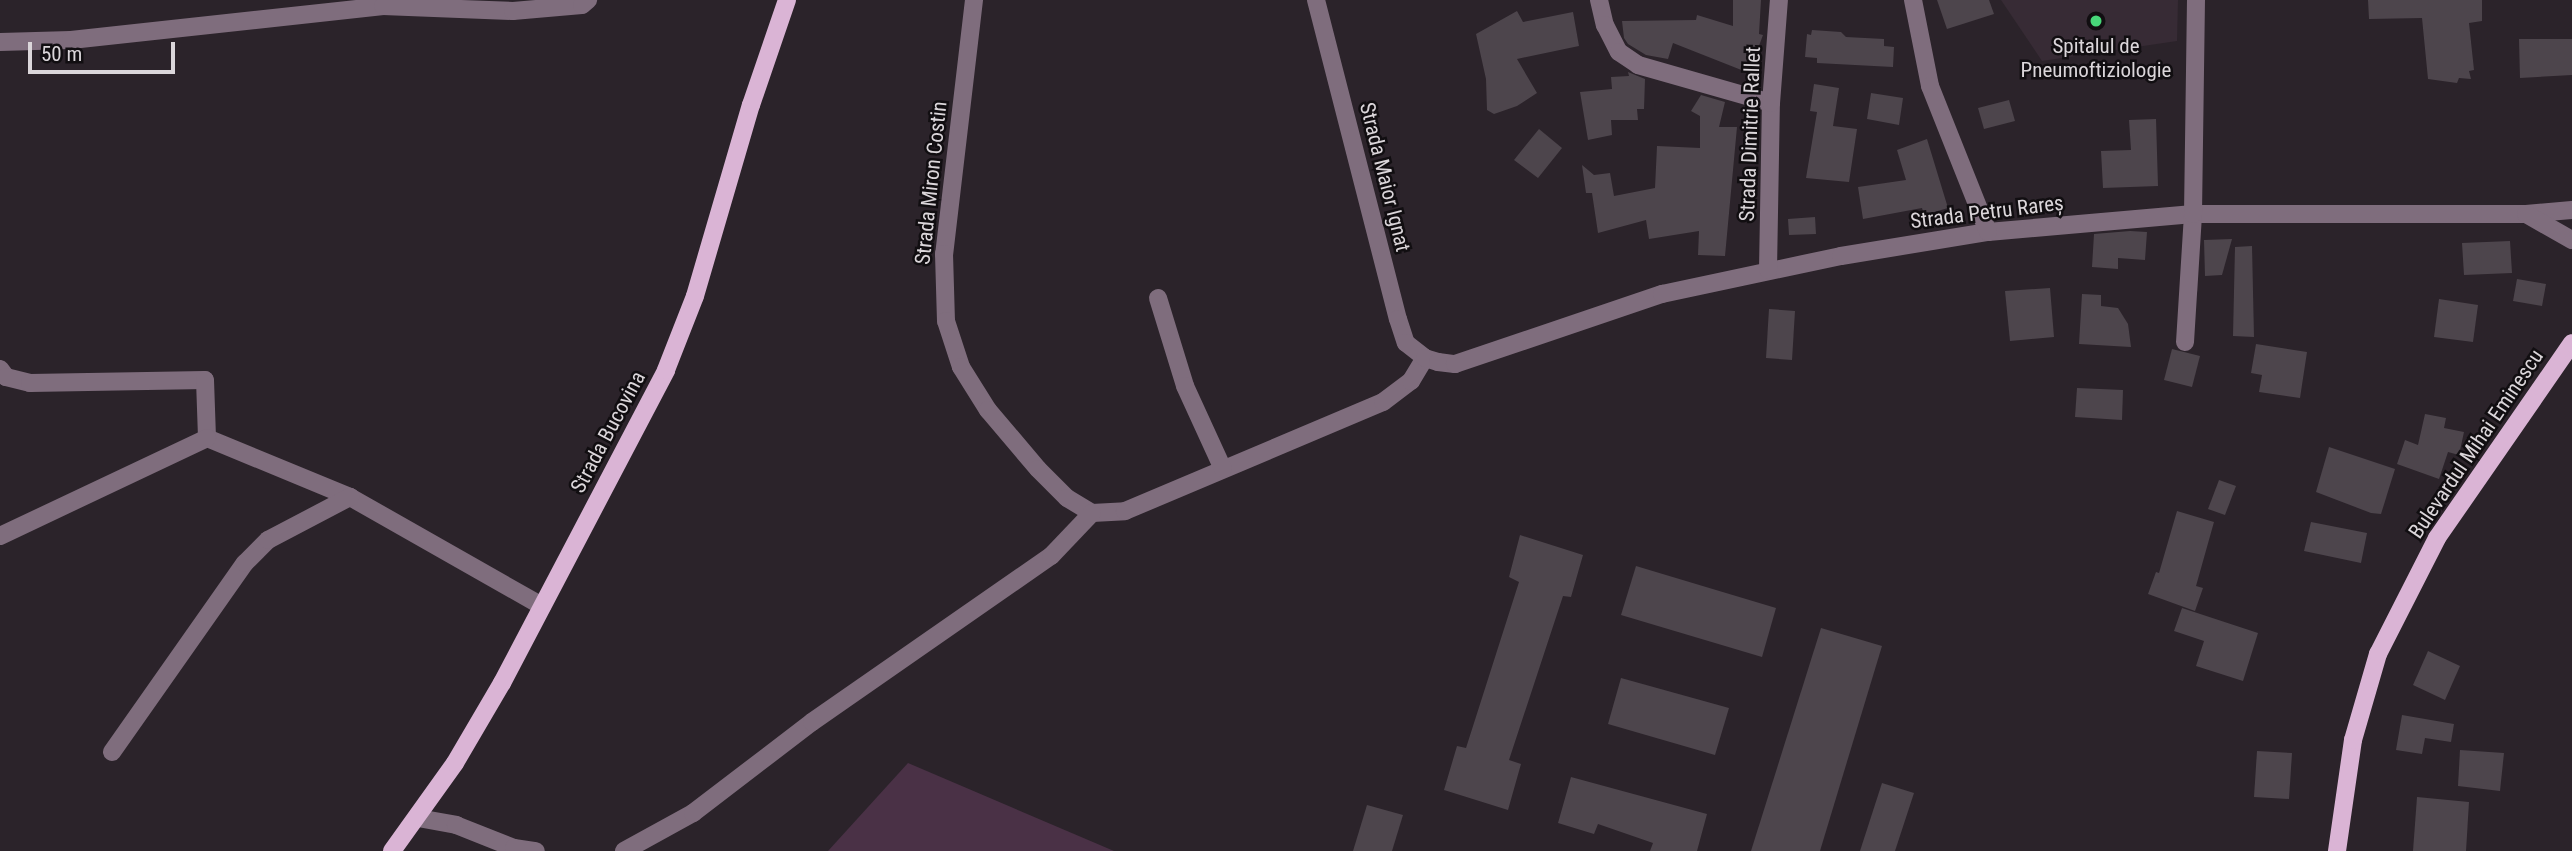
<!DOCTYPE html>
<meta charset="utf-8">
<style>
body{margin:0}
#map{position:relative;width:2572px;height:851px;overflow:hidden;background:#2b232a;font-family:"Roboto Condensed",sans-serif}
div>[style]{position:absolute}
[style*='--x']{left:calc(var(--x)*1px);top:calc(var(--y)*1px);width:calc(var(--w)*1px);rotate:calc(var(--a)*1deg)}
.built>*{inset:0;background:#372b35}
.green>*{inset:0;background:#4a3146}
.building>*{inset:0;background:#4d454c}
.minor>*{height:18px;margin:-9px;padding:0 9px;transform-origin:9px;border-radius:9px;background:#7f6d7d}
.major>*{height:18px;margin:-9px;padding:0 9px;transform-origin:9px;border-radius:9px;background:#dab4d5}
.dots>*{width:19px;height:19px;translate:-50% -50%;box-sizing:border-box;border:4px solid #110e11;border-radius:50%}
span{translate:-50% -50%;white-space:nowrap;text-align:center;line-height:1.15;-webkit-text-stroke:5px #110e11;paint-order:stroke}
.poi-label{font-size:21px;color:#dbd6da}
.street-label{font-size:21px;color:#dbd6da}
.scale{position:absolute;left:28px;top:42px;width:147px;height:32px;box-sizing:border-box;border:4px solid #dbd6da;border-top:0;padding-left:9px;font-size:21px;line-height:24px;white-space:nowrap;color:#dbd6da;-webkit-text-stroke:5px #110e11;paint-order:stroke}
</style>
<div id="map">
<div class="built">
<i style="clip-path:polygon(2001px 0,2178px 0,2177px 41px,2042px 61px)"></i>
</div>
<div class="green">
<i style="clip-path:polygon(908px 763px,1114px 851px,828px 851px)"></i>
</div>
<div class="building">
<i style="clip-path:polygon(1733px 0,1761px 0,1759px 34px,1763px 35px,1749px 73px,1673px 43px,1668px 59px,1646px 55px,1628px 44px,1624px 38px,1622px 21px,1696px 20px,1697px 15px,1733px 26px)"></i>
<i style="clip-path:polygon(1937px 0,1989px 0,1994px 14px,1947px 29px)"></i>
<i style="clip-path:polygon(2368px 0,2482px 0,2482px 21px,2469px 23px,2474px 70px,2469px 71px,2471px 79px,2459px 78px,2457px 83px,2428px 79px,2422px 18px,2369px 19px)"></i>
<i style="clip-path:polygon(1517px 11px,1523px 22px,1573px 12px,1579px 46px,1517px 59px,1537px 93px,1517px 106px,1494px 114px,1487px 110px,1486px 79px,1476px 34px)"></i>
<i style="clip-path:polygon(1812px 30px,1841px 32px,1846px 37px,1884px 39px,1884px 46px,1894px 47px,1893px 67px,1817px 63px,1817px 58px,1805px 57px,1807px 34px,1811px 35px)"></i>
<i style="clip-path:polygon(2519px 39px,2572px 39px,2572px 75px,2520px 78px)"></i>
<i style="clip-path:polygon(1628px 72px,1645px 79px,1644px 109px,1637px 109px,1638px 120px,1611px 120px,1612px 135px,1588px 140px,1580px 92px,1612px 89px,1611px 77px,1629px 76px)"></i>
<i style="clip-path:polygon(1814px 84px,1839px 88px,1833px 126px,1857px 129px,1849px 182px,1806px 178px,1817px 112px,1810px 111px)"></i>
<i style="clip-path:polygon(1871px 93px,1903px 98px,1899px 125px,1867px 119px)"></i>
<i style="clip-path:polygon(1701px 95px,1725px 102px,1719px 127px,1737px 127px,1725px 256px,1698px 255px,1699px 231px,1649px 239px,1646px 220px,1598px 233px,1592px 193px,1586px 193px,1582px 165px,1594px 175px,1610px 173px,1614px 196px,1655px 188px,1657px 146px,1700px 148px,1700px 116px,1691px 111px)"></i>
<i style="clip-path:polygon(2009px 100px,2015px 121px,1984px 129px,1978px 108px)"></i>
<i style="clip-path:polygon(2156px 119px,2158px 186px,2103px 188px,2101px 151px,2131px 150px,2129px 120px)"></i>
<i style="clip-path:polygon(1539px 129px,1562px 148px,1538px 178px,1514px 160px)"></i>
<i style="clip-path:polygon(1927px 139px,1948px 208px,1924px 215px,1922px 208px,1863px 219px,1858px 187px,1906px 180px,1897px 150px)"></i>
<i style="clip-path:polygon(1815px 217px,1816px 234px,1789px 235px,1788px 219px)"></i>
<i style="clip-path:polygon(2130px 231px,2147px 232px,2145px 260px,2118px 258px,2118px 269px,2092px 267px,2094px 234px)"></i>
<i style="clip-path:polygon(2232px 239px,2222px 275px,2205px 276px,2204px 240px)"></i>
<i style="clip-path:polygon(2510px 241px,2512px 273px,2464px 275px,2462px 243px)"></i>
<i style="clip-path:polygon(2252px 246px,2254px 337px,2233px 336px,2235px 247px)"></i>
<i style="clip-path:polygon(2517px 279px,2546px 284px,2542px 306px,2513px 301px)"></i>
<i style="clip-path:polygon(2050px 288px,2054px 337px,2010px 341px,2005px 291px)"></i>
<i style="clip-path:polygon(2082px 294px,2101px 295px,2101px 306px,2118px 308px,2128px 324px,2131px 347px,2079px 344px)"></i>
<i style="clip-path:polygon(2439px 299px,2478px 305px,2473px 342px,2434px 337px)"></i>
<i style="clip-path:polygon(1769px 309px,1795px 311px,1792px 360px,1766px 358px)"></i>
<i style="clip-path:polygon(2256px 344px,2307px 352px,2300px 398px,2259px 392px,2262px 375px,2251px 373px)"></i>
<i style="clip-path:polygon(2172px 349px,2200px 356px,2192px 387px,2164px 380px)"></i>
<i style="clip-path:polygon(2077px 388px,2123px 390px,2122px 420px,2075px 417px)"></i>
<i style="clip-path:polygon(2425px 414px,2446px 418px,2444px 428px,2464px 432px,2459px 455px,2448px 452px,2439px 479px,2397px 464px,2405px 440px,2418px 445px)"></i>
<i style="clip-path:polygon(2329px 447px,2395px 469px,2381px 514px,2371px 513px,2316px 492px)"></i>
<i style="clip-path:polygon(2219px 480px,2236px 486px,2225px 515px,2208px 509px)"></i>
<i style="clip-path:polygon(2177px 511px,2214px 522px,2196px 586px,2203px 588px,2195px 611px,2148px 594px,2156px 572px,2159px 573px)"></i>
<i style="clip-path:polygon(2311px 522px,2367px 533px,2361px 563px,2304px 551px)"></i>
<i style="clip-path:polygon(1520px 535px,1583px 555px,1571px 597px,1563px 596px,1509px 760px,1521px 764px,1508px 810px,1444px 790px,1457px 746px,1466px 748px,1519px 582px,1509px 577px)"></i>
<i style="clip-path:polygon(1636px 566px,1776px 608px,1762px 657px,1621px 615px)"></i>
<i style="clip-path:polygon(2182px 608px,2258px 633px,2243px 681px,2196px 666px,2204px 641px,2174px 631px)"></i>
<i style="clip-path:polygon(1821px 628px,1882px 646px,1820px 851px,1751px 851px)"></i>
<i style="clip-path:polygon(2428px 651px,2460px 666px,2445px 700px,2413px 685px)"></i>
<i style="clip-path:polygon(1621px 678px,1729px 708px,1715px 755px,1608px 724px)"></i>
<i style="clip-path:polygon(2402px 715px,2454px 724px,2451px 742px,2425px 738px,2422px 754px,2396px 750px)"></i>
<i style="clip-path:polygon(2460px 750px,2504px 753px,2500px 791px,2458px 786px)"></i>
<i style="clip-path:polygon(2257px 751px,2292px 753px,2289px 799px,2254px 797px)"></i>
<i style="clip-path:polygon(1571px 777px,1707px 814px,1697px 851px,1650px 851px,1653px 843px,1598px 824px,1594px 834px,1558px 823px)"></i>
<i style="clip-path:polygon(1882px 783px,1914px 793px,1895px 851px,1860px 851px)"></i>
<i style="clip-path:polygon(2417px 797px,2469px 802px,2466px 851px,2413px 851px)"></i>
<i style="clip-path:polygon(1367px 805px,1403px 815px,1392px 851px,1353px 851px)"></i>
</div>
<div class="minor">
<i style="--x:974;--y:0;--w:256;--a:96.7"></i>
<i style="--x:944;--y:254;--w:67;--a:88.3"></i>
<i style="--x:946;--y:321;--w:48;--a:71.9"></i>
<i style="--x:961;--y:367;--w:51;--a:57.9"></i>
<i style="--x:988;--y:410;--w:77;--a:49.7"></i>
<i style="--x:1038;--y:469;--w:41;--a:45"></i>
<i style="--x:1067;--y:498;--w:29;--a:31"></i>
<i style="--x:1092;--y:513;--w:33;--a:-3"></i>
<i style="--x:1125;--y:511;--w:280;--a:-22.9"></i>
<i style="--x:1383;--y:402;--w:35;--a:-37"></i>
<i style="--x:1411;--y:381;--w:27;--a:-59"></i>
<i style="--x:1316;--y:0;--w:329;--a:75.6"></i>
<i style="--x:1398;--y:319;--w:25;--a:72"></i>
<i style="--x:1406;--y:343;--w:24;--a:38"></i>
<i style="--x:1425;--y:358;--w:14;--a:17"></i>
<i style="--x:1438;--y:362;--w:17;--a:7"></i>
<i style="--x:1455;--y:364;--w:219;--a:-18.7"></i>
<i style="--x:1662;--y:294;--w:183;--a:-12"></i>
<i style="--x:1841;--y:256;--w:149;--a:-9.3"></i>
<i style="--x:1988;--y:232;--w:206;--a:-5"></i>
<i style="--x:2193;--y:214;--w:333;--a:0"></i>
<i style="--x:2526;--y:214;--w:46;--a:-5"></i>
<i style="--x:1599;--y:0;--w:26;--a:77"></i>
<i style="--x:1605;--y:25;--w:30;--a:63"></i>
<i style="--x:1619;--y:52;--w:23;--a:34"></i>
<i style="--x:1638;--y:65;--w:138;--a:15.9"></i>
<i style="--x:1913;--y:0;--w:88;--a:78.8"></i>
<i style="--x:1930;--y:86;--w:157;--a:68.3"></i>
<i style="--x:0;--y:42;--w:71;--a:-1.6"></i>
<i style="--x:71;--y:40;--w:314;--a:-6.2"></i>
<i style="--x:383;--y:6;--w:130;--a:2.2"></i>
<i style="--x:513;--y:11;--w:69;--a:-5"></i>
<i style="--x:582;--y:5;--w:8;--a:-40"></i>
<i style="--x:2526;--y:214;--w:53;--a:29.5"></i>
<i style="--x:1768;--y:270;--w:167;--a:-89"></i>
<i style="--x:1771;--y:103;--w:103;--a:-85.6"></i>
<i style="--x:1158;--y:298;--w:92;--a:72.9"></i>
<i style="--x:1185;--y:386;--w:91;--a:65.4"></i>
<i style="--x:2185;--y:342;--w:128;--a:-86.4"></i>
<i style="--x:2193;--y:214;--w:214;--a:-89.2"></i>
<i style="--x:0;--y:369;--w:10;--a:53"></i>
<i style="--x:6;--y:377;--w:25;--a:14"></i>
<i style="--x:30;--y:383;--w:175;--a:-1"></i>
<i style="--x:205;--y:380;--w:58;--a:88"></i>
<i style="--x:207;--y:438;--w:155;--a:22.4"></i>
<i style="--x:350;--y:497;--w:221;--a:29.6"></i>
<i style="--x:0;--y:536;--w:229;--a:-25.3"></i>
<i style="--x:112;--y:752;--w:231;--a:-54.9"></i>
<i style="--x:245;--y:563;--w:33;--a:-45"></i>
<i style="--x:268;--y:540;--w:93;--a:-27.7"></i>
<i style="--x:418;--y:818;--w:39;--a:10"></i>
<i style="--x:456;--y:825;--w:62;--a:21.6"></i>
<i style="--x:514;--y:848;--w:22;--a:8"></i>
<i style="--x:624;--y:851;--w:79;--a:-28.8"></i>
<i style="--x:693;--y:813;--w:150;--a:-37.4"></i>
<i style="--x:812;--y:722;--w:291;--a:-34.8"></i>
<i style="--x:1051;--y:556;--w:59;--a:-46.4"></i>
</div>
<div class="major">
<i style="--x:392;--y:851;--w:108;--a:-54.4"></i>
<i style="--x:455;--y:763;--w:93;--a:-59.6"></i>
<i style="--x:502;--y:683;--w:353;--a:-62.3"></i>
<i style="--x:666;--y:370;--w:79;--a:-68.6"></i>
<i style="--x:695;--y:296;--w:199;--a:-73.7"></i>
<i style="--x:751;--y:105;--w:111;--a:-71.1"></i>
<i style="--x:2337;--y:851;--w:112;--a:-81.8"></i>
<i style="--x:2353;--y:740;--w:90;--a:-73.8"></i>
<i style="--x:2378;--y:654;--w:130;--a:-63"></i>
<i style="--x:2437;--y:538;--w:237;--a:-55.3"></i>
</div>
<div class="dots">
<i style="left:2096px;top:21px;background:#47d779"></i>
</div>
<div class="poi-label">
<span style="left:2096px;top:58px">Spitalul de<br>Pneumoftiziologie</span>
</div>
<div class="street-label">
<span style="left:1750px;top:134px;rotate:-88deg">Strada Dimitrie Rallet</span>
<span style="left:1385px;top:177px;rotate:76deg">Strada Maior Ignat</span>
<span style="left:931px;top:183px;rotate:-84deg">Strada Miron Costin</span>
<span style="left:1987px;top:212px;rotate:-7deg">Strada Petru Rareș</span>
<span style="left:608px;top:432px;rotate:-62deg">Strada Bucovina</span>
<span style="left:2476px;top:444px;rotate:-56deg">Bulevardul Mihai Eminescu</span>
</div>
<div class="scale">50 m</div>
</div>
